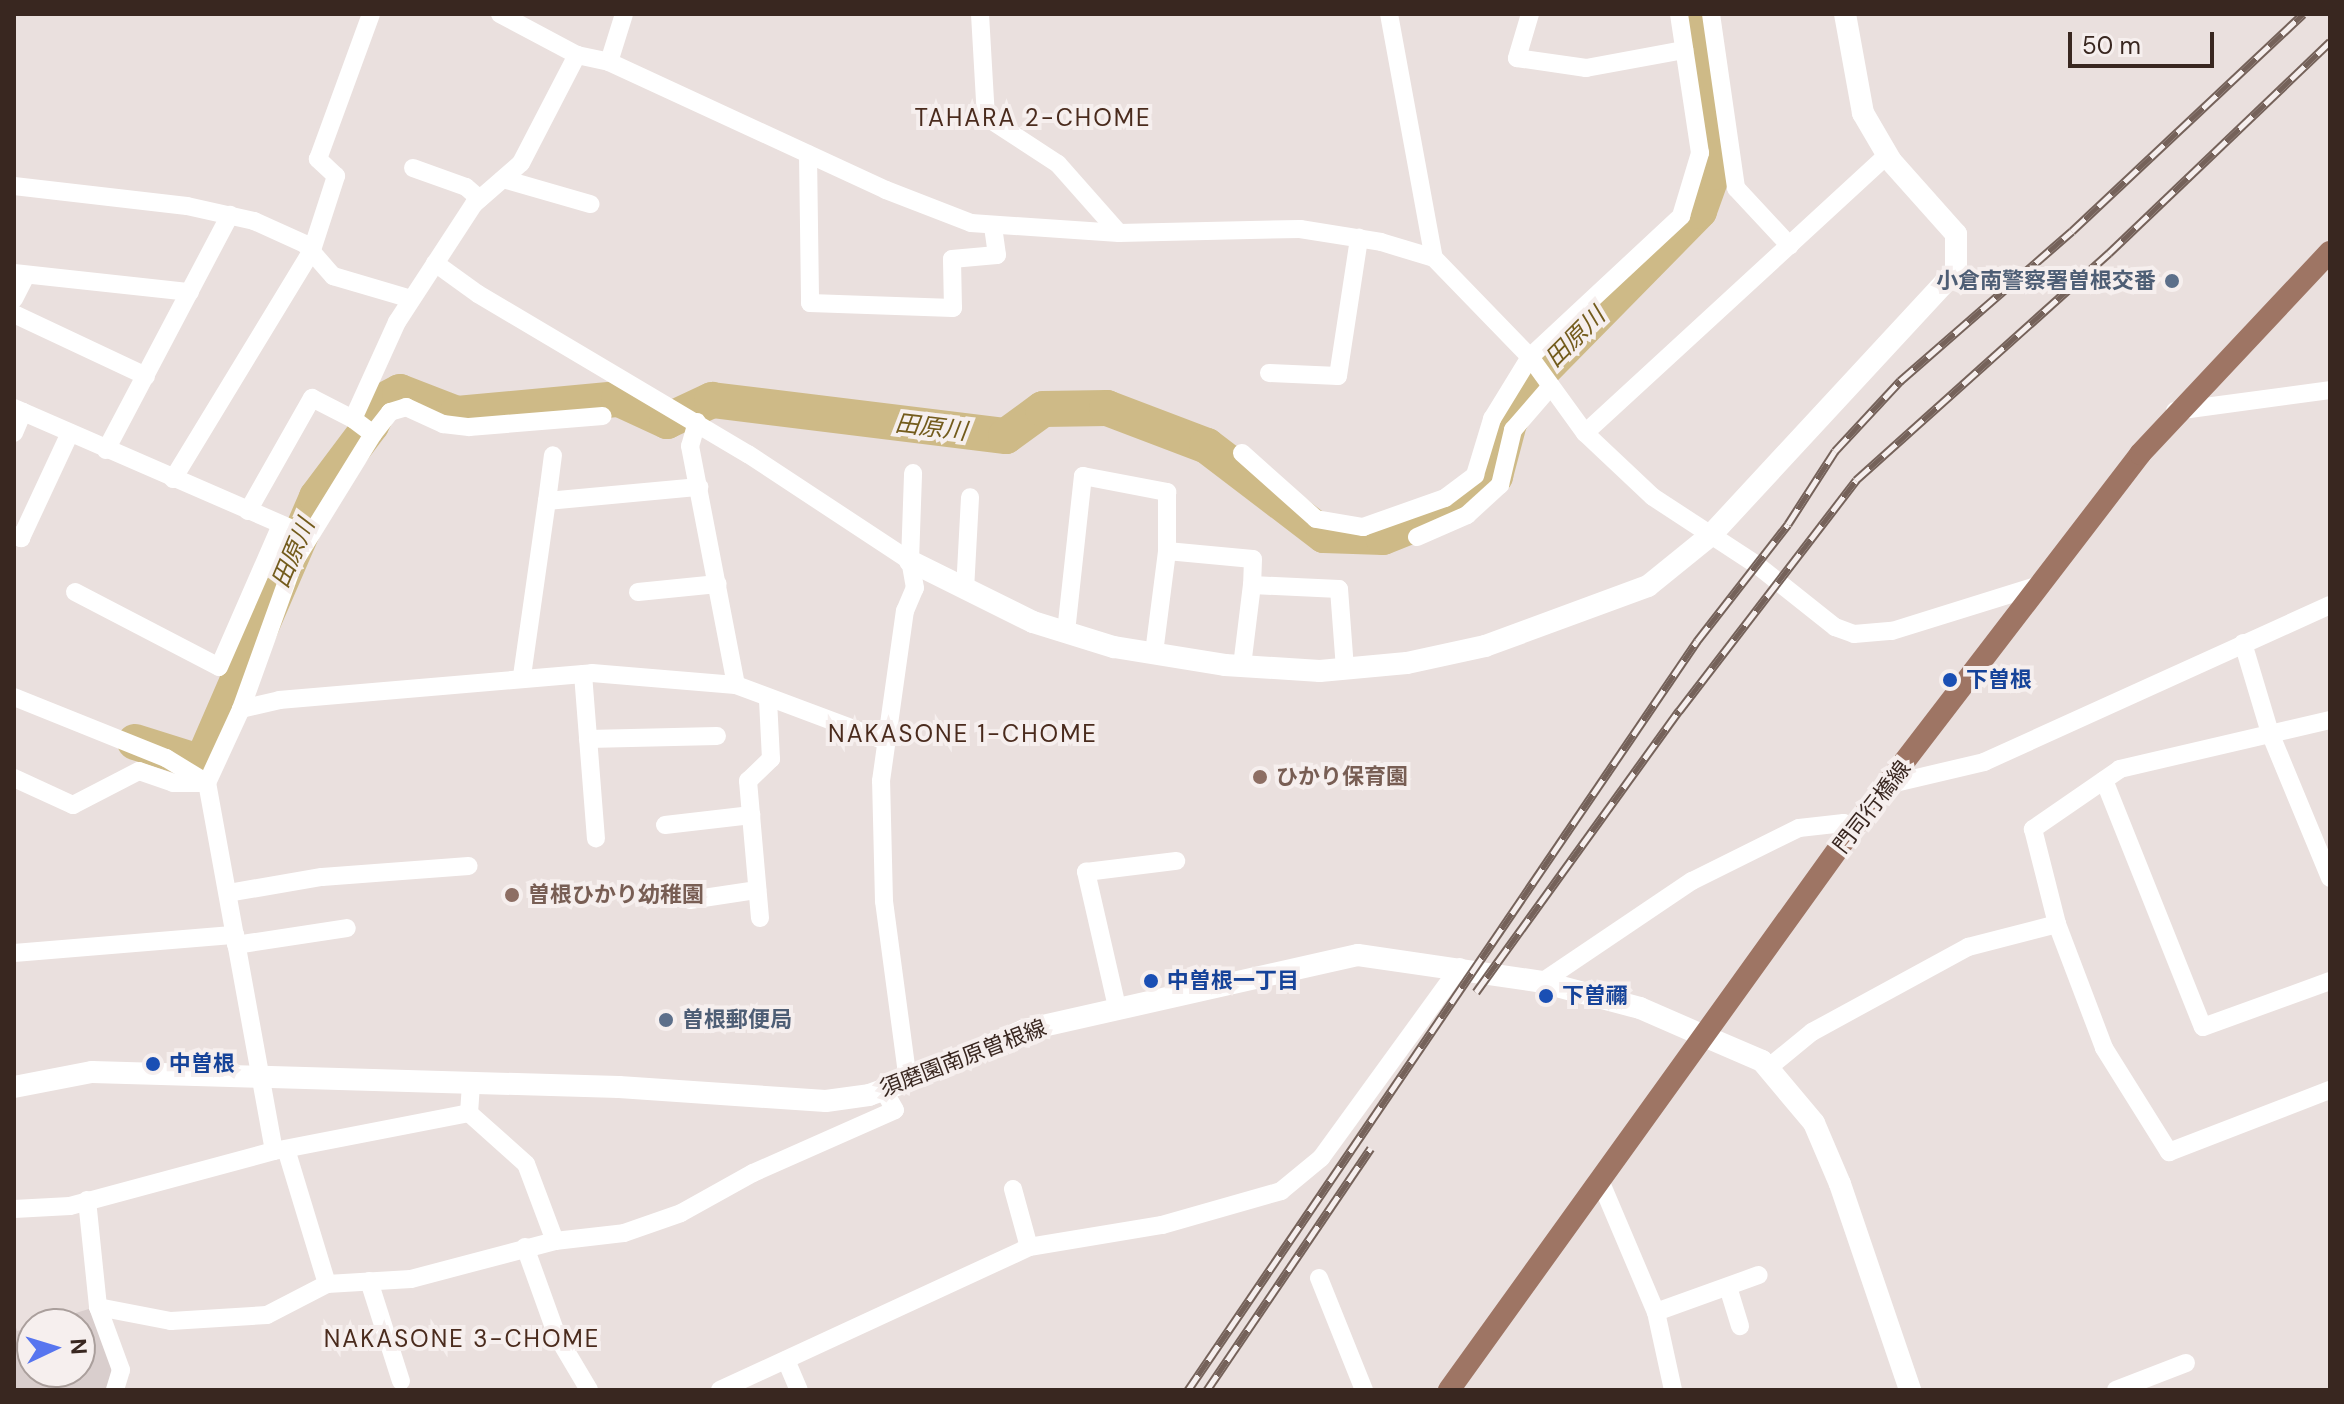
<!DOCTYPE html>
<meta charset="utf-8">
<style>
body{margin:0}
#map{position:relative;width:2344px;height:1404px;overflow:hidden;background:#eae0de;font-family:"DM Sans","Noto Sans JP",sans-serif}
div>[style]{position:absolute}
[style*='--x']{left:calc(var(--x)*1px);top:calc(var(--y)*1px);width:calc(var(--w)*1px);rotate:calc(var(--a)*1deg)}
.built>*{inset:0;background:#d9cecd}
.river>*{height:36px;margin:-18px;padding:0 18px;transform-origin:18px;border-radius:18px;background:#ceba87}
.minor>*{height:18px;margin:-9px;padding:0 9px;transform-origin:9px;border-radius:9px;background:#fff}
.tertiary>*{height:22px;margin:-11px;padding:0 11px;transform-origin:11px;border-radius:11px;background:#fff}
.secondary>*{height:22px;margin:-11px;padding:0 11px;transform-origin:11px;border-radius:11px;background:#fff}
.primary>*{height:22px;margin:-11px;padding:0 11px;transform-origin:11px;border-radius:11px;background:#9e7564}
.rail>*{height:9px;margin-top:-4.5px;transform-origin:0;background:repeating-linear-gradient(90deg,#f6efee 0 18px,#75625a 0 36px);box-sizing:border-box;border-block:2px solid #75625a}
.dots>*{width:22px;height:22px;translate:-50% -50%;box-sizing:border-box;border:4px solid #f6efee;border-radius:50%}
span{translate:-50% -50%;white-space:nowrap;text-align:center;line-height:1.15;-webkit-text-stroke:8px #f6efee;paint-order:stroke}
.service-label{font-size:22px;color:#4e5e75;font-weight:700}
.right{translate:-100% -50%;text-align:right}
.left{translate:0 -50%;text-align:left}
.transit-label{font-size:22px;color:#164399;font-weight:700}
.education-label{font-size:22px;color:#785e54;font-weight:700}
.street-label{font-size:22px;color:#392720}
.neighbourhood-label{font-size:24px;color:#4a2b1d;letter-spacing:2px}
.water-label{font-size:24px;color:#735b1c;font-style:italic}
.frame{position:absolute;inset:0;border:16px solid #392720;pointer-events:none}
.north{position:absolute;left:16px;top:1308px;width:80px;height:80px;box-sizing:border-box;background:#f6efee;border:2px solid #aa9f9c;border-radius:50%;rotate:86deg;font-size:22px;font-weight:700;line-height:32px;text-align:center;color:#392720}
.north::after{content:'';display:block;margin:auto;width:28px;height:36px;background:#5775ef;clip-path:polygon(50% 0,100% 100%,50% 72%,0 100%)}
.scale{position:absolute;left:2068px;top:32px;width:146px;height:36px;box-sizing:border-box;border:4px solid #392720;border-top:0;padding-left:10px;font-size:24px;line-height:28px;white-space:nowrap;color:#392720;-webkit-text-stroke:6px #f6efee;paint-order:stroke}
</style>
<div id="map">
<div class="built">
<i style="clip-path:polygon(92px 1308px,116px 1368px,112px 1390px,14px 1390px,14px 1321px,17px 1331px,32px 1327px,32px 1372px,80px 1372px,80px 1324px,40px 1324px)"></i>
</div>
<div class="river">
<i style="--x:135;--y:742;--w:70;--a:17.4"></i>
<i style="--x:202;--y:763;--w:290;--a:-66.6"></i>
<i style="--x:317;--y:497;--w:90;--a:-53.1"></i>
<i style="--x:371;--y:425;--w:27;--a:-63"></i>
<i style="--x:383;--y:401;--w:19;--a:-28"></i>
<i style="--x:400;--y:392;--w:61;--a:21.1"></i>
<i style="--x:457;--y:414;--w:163;--a:-5.3"></i>
<i style="--x:619;--y:399;--w:53;--a:24.6"></i>
<i style="--x:667;--y:421;--w:50;--a:-25"></i>
<i style="--x:712;--y:400;--w:296;--a:7"></i>
<i style="--x:1006;--y:436;--w:46;--a:-36.1"></i>
<i style="--x:1043;--y:409;--w:64;--a:-0.9"></i>
<i style="--x:1107;--y:408;--w:107;--a:20.8"></i>
<i style="--x:1207;--y:446;--w:147;--a:37.3"></i>
<i style="--x:1324;--y:535;--w:59;--a:1.9"></i>
<i style="--x:1383;--y:537;--w:70;--a:-21.8"></i>
<i style="--x:1448;--y:511;--w:59;--a:-36.7"></i>
<i style="--x:1495;--y:476;--w:55;--a:-75.2"></i>
<i style="--x:1509;--y:423;--w:49;--a:-60.8"></i>
<i style="--x:1533;--y:380;--w:237;--a:-45.5"></i>
<i style="--x:1699;--y:211;--w:41;--a:-70.3"></i>
<i style="--x:1713;--y:172;--w:47;--a:-88.8"></i>
<i style="--x:1714;--y:125;--w:112;--a:-99.2"></i>
</div>
<div class="minor">
<i style="--x:500;--y:14;--w:87;--a:28"></i>
<i style="--x:577;--y:55;--w:33;--a:12"></i>
<i style="--x:609;--y:62;--w:305;--a:24.8"></i>
<i style="--x:886;--y:190;--w:91;--a:21.2"></i>
<i style="--x:971;--y:223;--w:148;--a:3.9"></i>
<i style="--x:1119;--y:233;--w:181;--a:-1.3"></i>
<i style="--x:1300;--y:229;--w:82;--a:9.1"></i>
<i style="--x:1381;--y:242;--w:55;--a:16.8"></i>
<i style="--x:1434;--y:258;--w:138;--a:45.9"></i>
<i style="--x:1530;--y:357;--w:94;--a:54.1"></i>
<i style="--x:1585;--y:433;--w:93;--a:43.3"></i>
<i style="--x:1653;--y:497;--w:124;--a:33.2"></i>
<i style="--x:1757;--y:565;--w:100;--a:38.5"></i>
<i style="--x:1835;--y:627;--w:20;--a:20"></i>
<i style="--x:1854;--y:634;--w:38;--a:-5"></i>
<i style="--x:1892;--y:631;--w:155;--a:-17.3"></i>
<i style="--x:980;--y:14;--w:103;--a:86.7"></i>
<i style="--x:986;--y:117;--w:86;--a:33.1"></i>
<i style="--x:1058;--y:164;--w:92;--a:48.5"></i>
<i style="--x:1389;--y:14;--w:248;--a:79.6"></i>
<i style="--x:1530;--y:14;--w:46;--a:106.5"></i>
<i style="--x:1517;--y:58;--w:70;--a:8.2"></i>
<i style="--x:1586;--y:68;--w:100;--a:-10.4"></i>
<i style="--x:1711;--y:14;--w:176;--a:81.8"></i>
<i style="--x:1736;--y:188;--w:79;--a:47"></i>
<i style="--x:609;--y:62;--w:50;--a:-72.6"></i>
<i style="--x:808;--y:154;--w:149;--a:89.2"></i>
<i style="--x:810;--y:303;--w:143;--a:2"></i>
<i style="--x:953;--y:308;--w:49;--a:-91.2"></i>
<i style="--x:952;--y:259;--w:45;--a:-5.1"></i>
<i style="--x:997;--y:255;--w:29;--a:-98"></i>
<i style="--x:413;--y:168;--w:56;--a:19.7"></i>
<i style="--x:466;--y:187;--w:18;--a:41"></i>
<i style="--x:503;--y:179;--w:91;--a:16"></i>
<i style="--x:14;--y:186;--w:174;--a:6.6"></i>
<i style="--x:187;--y:206;--w:69;--a:12.6"></i>
<i style="--x:254;--y:221;--w:56;--a:24.3"></i>
<i style="--x:305;--y:244;--w:43;--a:48.8"></i>
<i style="--x:333;--y:276;--w:81;--a:16.4"></i>
<i style="--x:435;--y:263;--w:53;--a:35.8"></i>
<i style="--x:478;--y:294;--w:314;--a:30.7"></i>
<i style="--x:748;--y:454;--w:194;--a:33.4"></i>
<i style="--x:14;--y:273;--w:177;--a:6.2"></i>
<i style="--x:14;--y:299;--w:27;--a:-63"></i>
<i style="--x:14;--y:314;--w:146;--a:25.2"></i>
<i style="--x:1269;--y:373;--w:69;--a:2.5"></i>
<i style="--x:1338;--y:376;--w:140;--a:-81.3"></i>
<i style="--x:14;--y:408;--w:321;--a:23.5"></i>
<i style="--x:2175;--y:411;--w:156;--a:-7.7"></i>
<i style="--x:697;--y:422;--w:25;--a:106"></i>
<i style="--x:690;--y:446;--w:243;--a:79.1"></i>
<i style="--x:14;--y:433;--w:23;--a:-67"></i>
<i style="--x:1585;--y:433;--w:410;--a:-42.6"></i>
<i style="--x:373;--y:434;--w:28;--a:-52"></i>
<i style="--x:390;--y:412;--w:17;--a:-17"></i>
<i style="--x:406;--y:407;--w:41;--a:24.7"></i>
<i style="--x:443;--y:424;--w:26;--a:7"></i>
<i style="--x:469;--y:427;--w:134;--a:-4.7"></i>
<i style="--x:106;--y:450;--w:266;--a:-62.2"></i>
<i style="--x:1242;--y:453;--w:99;--a:41.7"></i>
<i style="--x:1316;--y:519;--w:48;--a:9.7"></i>
<i style="--x:1363;--y:527;--w:87;--a:-19.5"></i>
<i style="--x:1445;--y:498;--w:38;--a:-37"></i>
<i style="--x:1475;--y:475;--w:59;--a:-73.1"></i>
<i style="--x:1492;--y:419;--w:73;--a:-58.5"></i>
<i style="--x:1530;--y:357;--w:207;--a:-43"></i>
<i style="--x:1681;--y:216;--w:66;--a:-73.2"></i>
<i style="--x:1700;--y:153;--w:141;--a:-98.6"></i>
<i style="--x:173;--y:479;--w:268;--a:-58.7"></i>
<i style="--x:312;--y:250;--w:78;--a:-72"></i>
<i style="--x:336;--y:176;--w:25;--a:-137"></i>
<i style="--x:318;--y:159;--w:154;--a:-69.9"></i>
<i style="--x:547;--y:501;--w:46;--a:-82.6"></i>
<i style="--x:248;--y:511;--w:130;--a:-60.5"></i>
<i style="--x:312;--y:398;--w:46;--a:27.1"></i>
<i style="--x:14;--y:535;--w:8;--a:23"></i>
<i style="--x:21;--y:538;--w:116;--a:-65"></i>
<i style="--x:1417;--y:537;--w:55;--a:-23.7"></i>
<i style="--x:1467;--y:515;--w:45;--a:-42.3"></i>
<i style="--x:1500;--y:485;--w:57;--a:-76.7"></i>
<i style="--x:1513;--y:430;--w:58;--a:-49.2"></i>
<i style="--x:965;--y:590;--w:93;--a:-86.9"></i>
<i style="--x:75;--y:592;--w:162;--a:27.5"></i>
<i style="--x:219;--y:667;--w:155;--a:-66.4"></i>
<i style="--x:638;--y:592;--w:80;--a:-5.7"></i>
<i style="--x:1066;--y:632;--w:157;--a:-83.8"></i>
<i style="--x:1083;--y:476;--w:86;--a:10.8"></i>
<i style="--x:1167;--y:492;--w:59;--a:90"></i>
<i style="--x:2243;--y:643;--w:94;--a:73.3"></i>
<i style="--x:2270;--y:733;--w:157;--a:67.5"></i>
<i style="--x:1154;--y:653;--w:103;--a:-82.7"></i>
<i style="--x:1167;--y:551;--w:86;--a:5.3"></i>
<i style="--x:1253;--y:559;--w:26;--a:92"></i>
<i style="--x:1242;--y:666;--w:82;--a:-83"></i>
<i style="--x:1252;--y:585;--w:87;--a:2.6"></i>
<i style="--x:1339;--y:589;--w:80;--a:85.7"></i>
<i style="--x:583;--y:674;--w:165;--a:85.5"></i>
<i style="--x:522;--y:676;--w:177;--a:-81.9"></i>
<i style="--x:547;--y:501;--w:153;--a:-5.3"></i>
<i style="--x:14;--y:697;--w:164;--a:21.9"></i>
<i style="--x:166;--y:758;--w:48;--a:31.4"></i>
<i style="--x:241;--y:709;--w:39;--a:-13"></i>
<i style="--x:279;--y:700;--w:314;--a:-4.9"></i>
<i style="--x:592;--y:673;--w:144;--a:4.8"></i>
<i style="--x:736;--y:685;--w:157;--a:20.5"></i>
<i style="--x:2330;--y:720;--w:216;--a:166.9"></i>
<i style="--x:2120;--y:769;--w:106;--a:145.4"></i>
<i style="--x:2033;--y:829;--w:98;--a:75.8"></i>
<i style="--x:2057;--y:924;--w:133;--a:69.2"></i>
<i style="--x:2104;--y:1048;--w:123;--a:58"></i>
<i style="--x:2169;--y:1152;--w:173;--a:-21.1"></i>
<i style="--x:588;--y:739;--w:129;--a:-1.3"></i>
<i style="--x:14;--y:778;--w:65;--a:24.6"></i>
<i style="--x:73;--y:805;--w:74;--a:-27.3"></i>
<i style="--x:139;--y:771;--w:36;--a:19"></i>
<i style="--x:173;--y:783;--w:34;--a:0"></i>
<i style="--x:2104;--y:780;--w:266;--a:68.2"></i>
<i style="--x:2203;--y:1027;--w:135;--a:-19.9"></i>
<i style="--x:1891;--y:784;--w:96;--a:-13.3"></i>
<i style="--x:1984;--y:762;--w:380;--a:-24.4"></i>
<i style="--x:665;--y:825;--w:87;--a:-6.6"></i>
<i style="--x:228;--y:893;--w:95;--a:-9.7"></i>
<i style="--x:322;--y:877;--w:147;--a:-4.3"></i>
<i style="--x:690;--y:900;--w:68;--a:-8.5"></i>
<i style="--x:760;--y:918;--w:138;--a:-95"></i>
<i style="--x:748;--y:781;--w:32;--a:-44"></i>
<i style="--x:771;--y:759;--w:60;--a:-92.9"></i>
<i style="--x:236;--y:945;--w:112;--a:-8.7"></i>
<i style="--x:14;--y:953;--w:222;--a:-4.7"></i>
<i style="--x:1542;--y:982;--w:181;--a:-34"></i>
<i style="--x:1692;--y:881;--w:119;--a:-26.4"></i>
<i style="--x:1799;--y:828;--w:45;--a:-6.3"></i>
<i style="--x:1844;--y:823;--w:11;--a:49"></i>
<i style="--x:1117;--y:1007;--w:139;--a:-102.9"></i>
<i style="--x:1086;--y:872;--w:91;--a:-7"></i>
<i style="--x:1768;--y:1068;--w:57;--a:-39.3"></i>
<i style="--x:1812;--y:1032;--w:178;--a:-28.6"></i>
<i style="--x:1968;--y:947;--w:92;--a:-14.5"></i>
<i style="--x:908;--y:1081;--w:182;--a:-97.6"></i>
<i style="--x:884;--y:901;--w:120;--a:-91.4"></i>
<i style="--x:881;--y:781;--w:172;--a:-82"></i>
<i style="--x:905;--y:611;--w:25;--a:-67"></i>
<i style="--x:915;--y:588;--w:27;--a:-100"></i>
<i style="--x:910;--y:561;--w:88;--a:-88"></i>
<i style="--x:286;--y:1149;--w:141;--a:73.1"></i>
<i style="--x:274;--y:1151;--w:199;--a:-11"></i>
<i style="--x:1599;--y:1178;--w:146;--a:67"></i>
<i style="--x:1656;--y:1312;--w:109;--a:-19.8"></i>
<i style="--x:1013;--y:1189;--w:60;--a:74.6"></i>
<i style="--x:87;--y:1200;--w:108;--a:84.1"></i>
<i style="--x:98;--y:1307;--w:67;--a:69.9"></i>
<i style="--x:121;--y:1370;--w:21;--a:107"></i>
<i style="--x:14;--y:1209;--w:56;--a:-3.1"></i>
<i style="--x:70;--y:1206;--w:211;--a:-15.1"></i>
<i style="--x:274;--y:1151;--w:374;--a:-100.3"></i>
<i style="--x:207;--y:783;--w:81;--a:-65.3"></i>
<i style="--x:241;--y:709;--w:156;--a:-70.2"></i>
<i style="--x:294;--y:562;--w:150;--a:-58.3"></i>
<i style="--x:373;--y:434;--w:25;--a:-143"></i>
<i style="--x:353;--y:419;--w:107;--a:-65.6"></i>
<i style="--x:397;--y:322;--w:141;--a:-56.9"></i>
<i style="--x:474;--y:204;--w:62;--a:-41.1"></i>
<i style="--x:521;--y:163;--w:122;--a:-62.6"></i>
<i style="--x:555;--y:1241;--w:69;--a:-6.6"></i>
<i style="--x:624;--y:1233;--w:60;--a:-19.3"></i>
<i style="--x:681;--y:1213;--w:82;--a:-29.1"></i>
<i style="--x:753;--y:1173;--w:155;--a:-23.9"></i>
<i style="--x:895;--y:1110;--w:24;--a:-120"></i>
<i style="--x:525;--y:1247;--w:95;--a:70.2"></i>
<i style="--x:557;--y:1336;--w:63;--a:59.3"></i>
<i style="--x:1319;--y:1278;--w:121;--a:68.1"></i>
<i style="--x:369;--y:1281;--w:105;--a:72.3"></i>
<i style="--x:1728;--y:1287;--w:41;--a:72.9"></i>
<i style="--x:98;--y:1307;--w:74;--a:10.9"></i>
<i style="--x:171;--y:1321;--w:96;--a:-3.6"></i>
<i style="--x:267;--y:1315;--w:68;--a:-27.3"></i>
<i style="--x:327;--y:1284;--w:84;--a:-3.4"></i>
<i style="--x:411;--y:1279;--w:149;--a:-14.8"></i>
<i style="--x:555;--y:1241;--w:82;--a:-110.6"></i>
<i style="--x:526;--y:1164;--w:76;--a:-138.2"></i>
<i style="--x:469;--y:1113;--w:30;--a:-86"></i>
<i style="--x:1656;--y:1312;--w:80;--a:77.7"></i>
<i style="--x:786;--y:1360;--w:33;--a:67"></i>
<i style="--x:720;--y:1390;--w:340;--a:-24.8"></i>
<i style="--x:1029;--y:1247;--w:135;--a:-9.4"></i>
<i style="--x:1162;--y:1225;--w:124;--a:-15.9"></i>
<i style="--x:1281;--y:1191;--w:52;--a:-39.5"></i>
<i style="--x:1321;--y:1158;--w:236;--a:-54"></i>
<i style="--x:2116;--y:1390;--w:75;--a:-21.1"></i>
</div>
<div class="tertiary">
<i style="--x:910;--y:561;--w:137;--a:26.4"></i>
<i style="--x:1033;--y:622;--w:85;--a:17.2"></i>
<i style="--x:1114;--y:647;--w:112;--a:9.2"></i>
<i style="--x:1225;--y:665;--w:95;--a:3.6"></i>
<i style="--x:1320;--y:671;--w:87;--a:-5.3"></i>
<i style="--x:1407;--y:663;--w:80;--a:-12.3"></i>
<i style="--x:1485;--y:646;--w:174;--a:-20.2"></i>
<i style="--x:1648;--y:586;--w:81;--a:-39"></i>
<i style="--x:1711;--y:535;--w:361;--a:-47.2"></i>
<i style="--x:1956;--y:270;--w:36;--a:-90"></i>
<i style="--x:1956;--y:234;--w:98;--a:-131.7"></i>
<i style="--x:1891;--y:161;--w:56;--a:-120.3"></i>
<i style="--x:1863;--y:113;--w:101;--a:-100.3"></i>
<i style="--x:1704;--y:1036;--w:63;--a:23.3"></i>
<i style="--x:1762;--y:1061;--w:81;--a:50"></i>
<i style="--x:1814;--y:1123;--w:66;--a:66.9"></i>
<i style="--x:1840;--y:1184;--w:218;--a:71.2"></i>
</div>
<div class="secondary">
<i style="--x:14;--y:1087;--w:79;--a:-10.9"></i>
<i style="--x:92;--y:1072;--w:527;--a:1.63"></i>
<i style="--x:619;--y:1087;--w:207;--a:3.9"></i>
<i style="--x:826;--y:1101;--w:43;--a:-7.9"></i>
<i style="--x:869;--y:1095;--w:41;--a:-19.7"></i>
<i style="--x:908;--y:1081;--w:128;--a:-23.6"></i>
<i style="--x:1025;--y:1030;--w:341;--a:-12.7"></i>
<i style="--x:1358;--y:955;--w:186;--a:8.3"></i>
<i style="--x:1542;--y:982;--w:101;--a:14.9"></i>
<i style="--x:1640;--y:1008;--w:70;--a:23.6"></i>
</div>
<div class="primary">
<i style="--x:1449;--y:1390;--w:689;--a:-54.28"></i>
<i style="--x:1851;--y:831;--w:475;--a:-52.5"></i>
<i style="--x:2140;--y:454;--w:277;--a:-46.8"></i>
</div>
<div class="rail">
<i style="--x:1476;--y:992;--w:347;--a:-54.2"></i>
<i style="--x:1679;--y:711;--w:291;--a:-52.5"></i>
<i style="--x:1856;--y:480;--w:340;--a:-41.9"></i>
<i style="--x:2109;--y:253;--w:306;--a:-43.7"></i>
<i style="--x:1188;--y:1390;--w:906;--a:-55.8"></i>
<i style="--x:1697;--y:641;--w:148;--a:-52.1"></i>
<i style="--x:1788;--y:524;--w:87;--a:-57.2"></i>
<i style="--x:1835;--y:451;--w:96;--a:-47.1"></i>
<i style="--x:1900;--y:381;--w:228;--a:-41.1"></i>
<i style="--x:2072;--y:231;--w:317;--a:-43.2"></i>
<i style="--x:1207;--y:1390;--w:292;--a:-55.9"></i>
</div>
<div class="dots">
<i style="left:2172px;top:281px;background:#5c6f8a"></i>
<i style="left:1950px;top:680px;background:#1a4fb4"></i>
<i style="left:1260px;top:777px;background:#8d6e63"></i>
<i style="left:512px;top:895px;background:#8d6e63"></i>
<i style="left:1151px;top:981px;background:#1a4fb4"></i>
<i style="left:1546px;top:996px;background:#1a4fb4"></i>
<i style="left:666px;top:1020px;background:#5c6f8a"></i>
<i style="left:153px;top:1064px;background:#1a4fb4"></i>
</div>
<div class="service-label">
<span class="right" style="left:2156px;top:281px">小倉南警察署曽根交番</span>
<span class="left" style="left:682px;top:1020px">曽根郵便局</span>
</div>
<div class="transit-label">
<span class="left" style="left:1966px;top:680px">下曽根</span>
<span class="left" style="left:1167px;top:981px">中曽根一丁目</span>
<span class="left" style="left:1562px;top:996px">下曽禰</span>
<span class="left" style="left:169px;top:1064px">中曽根</span>
</div>
<div class="education-label">
<span class="left" style="left:1276px;top:777px">ひかり保育園</span>
<span class="left" style="left:528px;top:895px">曽根ひかり幼稚園</span>
</div>
<div class="street-label">
<span style="left:1872px;top:807px;rotate:-52deg">門司行橋線</span>
<span style="left:963px;top:1058px;rotate:-21deg">須磨園南原曽根線</span>
</div>
<div class="neighbourhood-label">
<span style="left:1033px;top:118px">TAHARA 2-CHOME</span>
<span style="left:963px;top:734px">NAKASONE 1-CHOME</span>
<span style="left:462px;top:1339px">NAKASONE 3-CHOME</span>
</div>
<div class="water-label">
<span style="left:1575px;top:337px;rotate:-45deg">田原川</span>
<span style="left:931px;top:427px;rotate:7deg">田原川</span>
<span style="left:293px;top:553px;rotate:-67deg">田原川</span>
</div>
<div class="frame"></div>
<div class="north">N</div>
<div class="scale">50 m</div>
</div>
